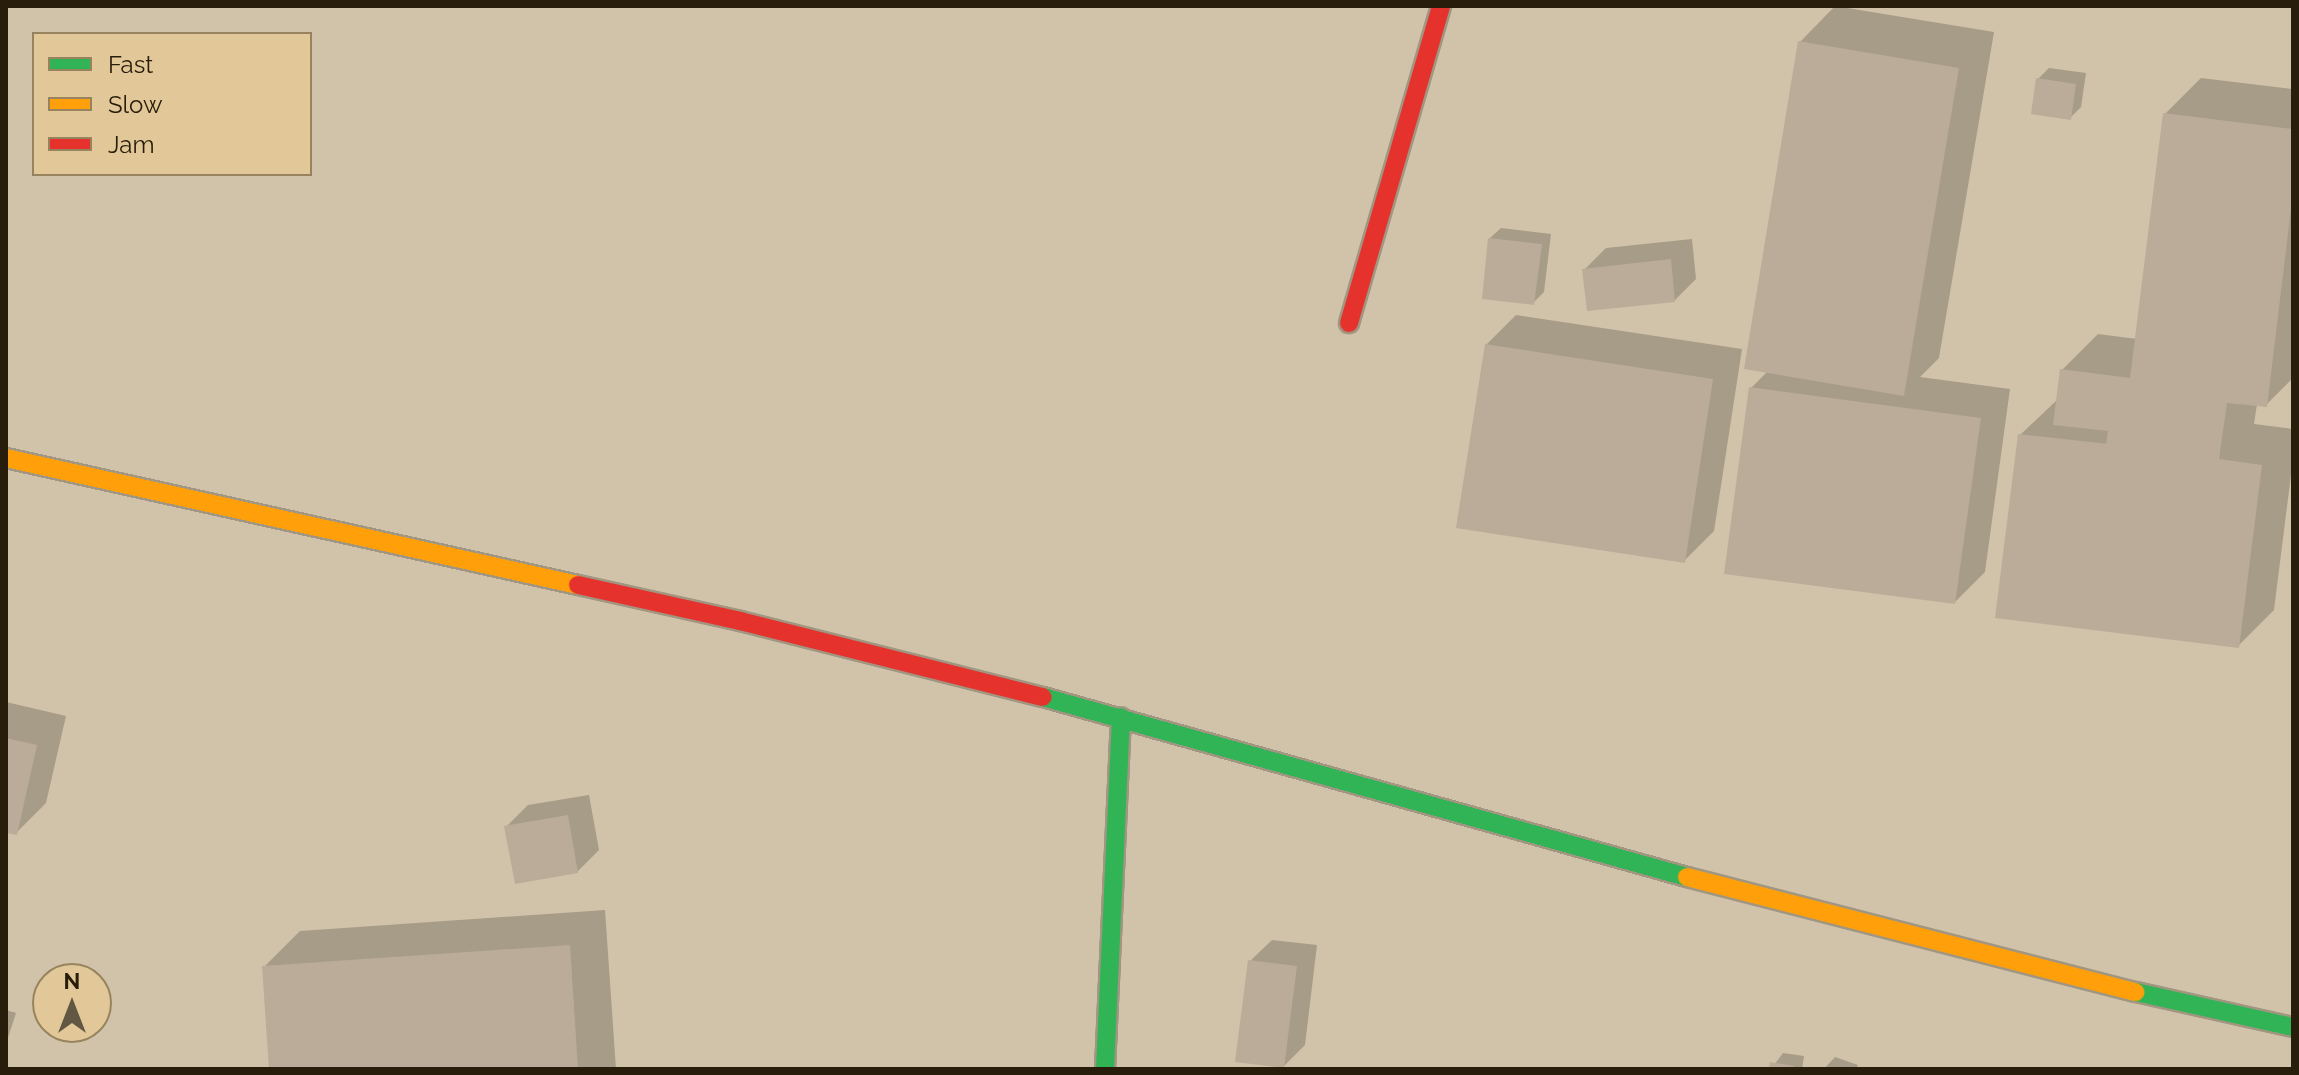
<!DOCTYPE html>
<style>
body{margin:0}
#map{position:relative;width:2299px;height:1075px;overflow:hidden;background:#d1c3a9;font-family:Raleway,sans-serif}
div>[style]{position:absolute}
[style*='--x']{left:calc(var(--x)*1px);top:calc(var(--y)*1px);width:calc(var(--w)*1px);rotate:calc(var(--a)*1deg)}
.shadow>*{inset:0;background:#0003}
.building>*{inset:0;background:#baac99}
.roads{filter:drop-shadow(2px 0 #a19681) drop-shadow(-2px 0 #a19681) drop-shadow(0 2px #a19681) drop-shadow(0 -2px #a19681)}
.fast>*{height:18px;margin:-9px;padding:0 9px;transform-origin:9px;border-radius:9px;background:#30b455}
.slow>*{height:18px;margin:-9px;padding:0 9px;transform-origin:9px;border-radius:9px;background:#ff9f0a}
.jam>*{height:18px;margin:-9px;padding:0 9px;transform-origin:9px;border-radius:9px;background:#e5322d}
span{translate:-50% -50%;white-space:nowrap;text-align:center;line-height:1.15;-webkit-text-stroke:6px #e2c898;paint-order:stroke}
.frame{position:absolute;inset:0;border:8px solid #271d0a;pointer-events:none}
.legend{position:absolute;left:32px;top:32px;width:280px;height:144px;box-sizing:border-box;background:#e2c898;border:2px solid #97845f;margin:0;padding:10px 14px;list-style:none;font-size:24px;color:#271d0a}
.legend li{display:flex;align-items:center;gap:16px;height:40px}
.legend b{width:40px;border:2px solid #97845f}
.north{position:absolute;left:32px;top:963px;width:80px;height:80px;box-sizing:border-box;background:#e2c898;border:2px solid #97845f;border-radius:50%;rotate:0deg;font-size:22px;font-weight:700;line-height:32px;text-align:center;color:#271d0a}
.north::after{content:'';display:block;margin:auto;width:28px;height:36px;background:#625742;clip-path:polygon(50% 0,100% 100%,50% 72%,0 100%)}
</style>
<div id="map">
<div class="shadow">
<i style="clip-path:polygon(1835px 6px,1994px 32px,1939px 358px,1920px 377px,2010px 389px,1985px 572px,1955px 602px,1751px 388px,1768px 371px,1800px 42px)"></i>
<i style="clip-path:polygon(2049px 68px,2086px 73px,2081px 107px,2070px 118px,2038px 79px)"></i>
<i style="clip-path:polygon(2201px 78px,2293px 89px,2293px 378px,2266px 405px,2257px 404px,2254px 424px,2293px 429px,2293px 459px,2274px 610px,2238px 646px,2020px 435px,2058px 399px,2062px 370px,2098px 334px,2137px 339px,2165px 114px)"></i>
<i style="clip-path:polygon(1501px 228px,1551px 234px,1544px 292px,1533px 303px,1490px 238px)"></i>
<i style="clip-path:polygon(1692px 239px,1696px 279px,1674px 301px,1584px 270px,1606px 248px)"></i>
<i style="clip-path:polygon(1516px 315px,1742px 349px,1714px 531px,1684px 561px,1486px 345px)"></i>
<i style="clip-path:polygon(6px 702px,66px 716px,46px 803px,16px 833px,6px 831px)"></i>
<i style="clip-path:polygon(589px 795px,599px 850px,577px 872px,507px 826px,528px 805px)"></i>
<i style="clip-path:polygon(605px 910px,616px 1069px,271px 1069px,264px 967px,300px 931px)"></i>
<i style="clip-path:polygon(1272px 940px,1317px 945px,1305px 1045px,1284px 1066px,1250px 961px)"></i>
<i style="clip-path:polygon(6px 1010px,16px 1013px,6px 1044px)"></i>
<i style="clip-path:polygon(1783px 1053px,1804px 1056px,1802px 1069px,1771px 1069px)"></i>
<i style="clip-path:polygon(1835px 1057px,1858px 1065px,1856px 1069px,1824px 1069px)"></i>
</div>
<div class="building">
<i style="clip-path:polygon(1798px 41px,1959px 68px,1904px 396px,1744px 369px)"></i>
<i style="clip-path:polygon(2036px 78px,2076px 84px,2071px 120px,2031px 114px)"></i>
<i style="clip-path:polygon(2163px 113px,2293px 129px,2293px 192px,2267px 407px,2227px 403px,2219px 459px,2262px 465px,2239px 648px,1995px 618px,2018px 434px,2162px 450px,2106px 444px,2108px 431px,2053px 425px,2060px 369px,2130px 378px)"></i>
<i style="clip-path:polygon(1488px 238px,1542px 244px,1534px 305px,1482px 299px)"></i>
<i style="clip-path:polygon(1671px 259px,1675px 302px,1587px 311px,1582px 269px)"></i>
<i style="clip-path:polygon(1485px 344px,1713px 379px,1685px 563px,1456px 528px)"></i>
<i style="clip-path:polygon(1749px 387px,1981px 418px,1955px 604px,1724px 574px)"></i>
<i style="clip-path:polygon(6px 738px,37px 745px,17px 835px,6px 833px)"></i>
<i style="clip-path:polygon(568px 815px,578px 873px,515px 884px,504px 826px)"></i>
<i style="clip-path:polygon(570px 945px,578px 1069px,269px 1069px,262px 966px)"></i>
<i style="clip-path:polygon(1248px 960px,1297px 966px,1284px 1068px,1235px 1062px)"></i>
<i style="clip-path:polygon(1770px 1062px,1794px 1066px,1794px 1069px,1769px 1069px)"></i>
</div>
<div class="roads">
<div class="fast">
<i style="--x:1043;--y:697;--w:669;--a:15.62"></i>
<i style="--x:2136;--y:992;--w:161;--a:12.6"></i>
<i style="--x:1105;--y:1069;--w:352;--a:-87.4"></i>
</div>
<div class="slow">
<i style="--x:6;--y:458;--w:586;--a:12.52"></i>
<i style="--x:1687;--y:877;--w:463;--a:14.4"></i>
</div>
<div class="jam">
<i style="--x:1349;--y:323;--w:330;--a:-73.8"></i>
<i style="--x:578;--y:585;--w:166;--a:12.5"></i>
<i style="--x:740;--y:621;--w:312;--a:14.1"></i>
</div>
</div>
<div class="frame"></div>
<ul class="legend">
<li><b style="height:10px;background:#30b455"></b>Fast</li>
<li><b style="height:10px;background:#ff9f0a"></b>Slow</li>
<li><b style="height:10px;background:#e5322d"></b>Jam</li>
</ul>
<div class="north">N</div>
</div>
